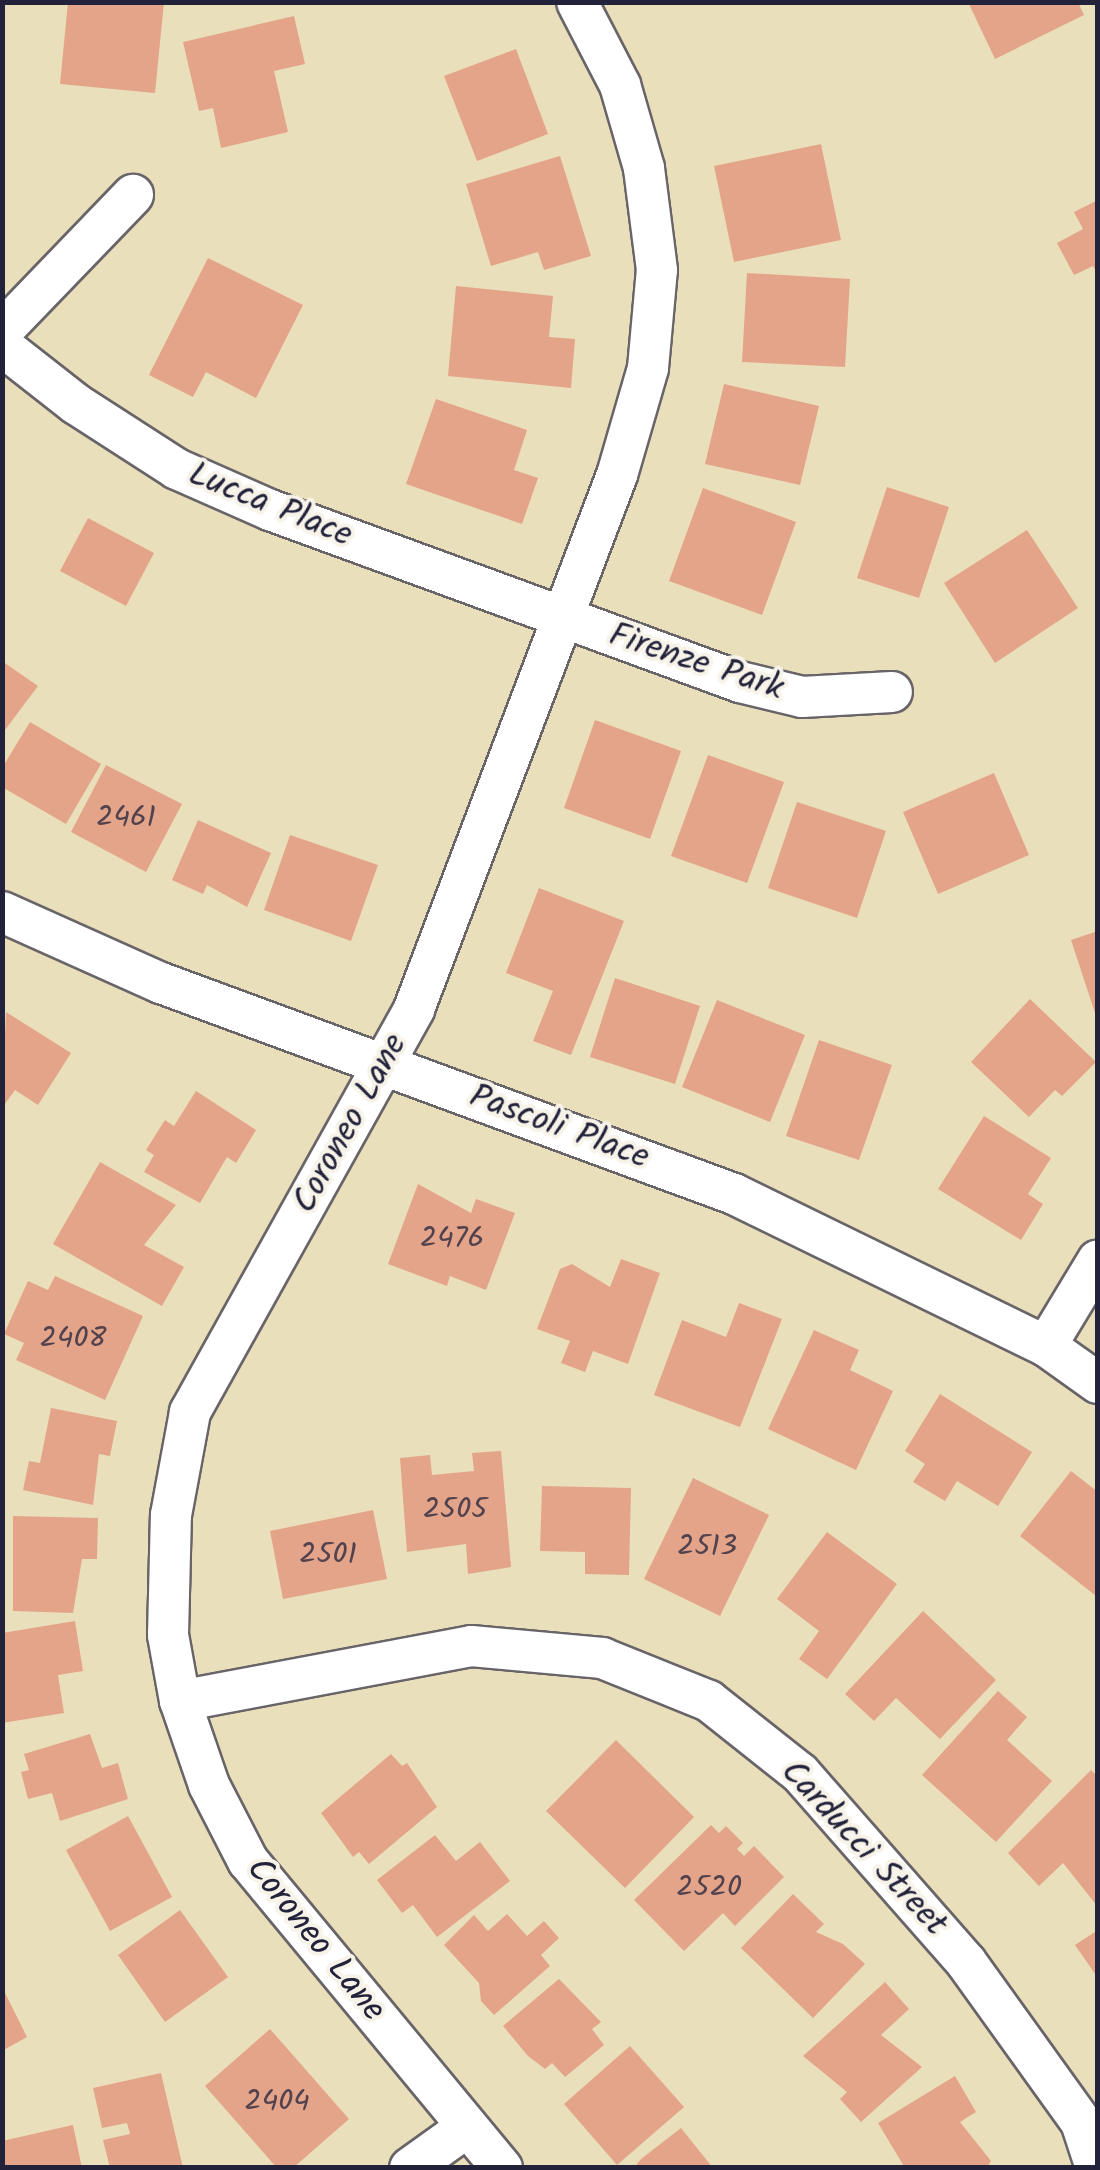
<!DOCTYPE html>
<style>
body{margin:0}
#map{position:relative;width:1100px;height:2170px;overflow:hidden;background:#eadfbb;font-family:Kalam,sans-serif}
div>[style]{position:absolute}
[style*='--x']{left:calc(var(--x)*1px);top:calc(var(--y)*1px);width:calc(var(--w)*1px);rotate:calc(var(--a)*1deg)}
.building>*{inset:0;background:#e4a489}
.roads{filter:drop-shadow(2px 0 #686468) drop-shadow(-2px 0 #686468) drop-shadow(0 2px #686468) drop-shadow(0 -2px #686468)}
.minor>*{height:40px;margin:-20px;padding:0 20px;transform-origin:20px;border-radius:20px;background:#fff}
span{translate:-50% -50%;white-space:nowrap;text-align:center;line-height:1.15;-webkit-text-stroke:8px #f7f3e8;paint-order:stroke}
.number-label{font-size:30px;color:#52424e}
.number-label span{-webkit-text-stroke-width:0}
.street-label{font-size:35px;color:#22223b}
.frame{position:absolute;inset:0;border:5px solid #22223b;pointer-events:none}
</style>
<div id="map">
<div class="building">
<i style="clip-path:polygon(68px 2px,164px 2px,155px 93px,60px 84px)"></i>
<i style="clip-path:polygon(968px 2px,1078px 2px,1084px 15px,995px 59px)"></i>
<i style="clip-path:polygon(294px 16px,305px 64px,274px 71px,288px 132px,221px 148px,213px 108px,199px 111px,183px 42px)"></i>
<i style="clip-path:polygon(516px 49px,548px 134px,477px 161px,444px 76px)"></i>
<i style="clip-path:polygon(821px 144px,841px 240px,734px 262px,714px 166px)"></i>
<i style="clip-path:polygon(560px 156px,591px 256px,544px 270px,538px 252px,491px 266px,466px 184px)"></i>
<i style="clip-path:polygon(1098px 200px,1098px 275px,1093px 266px,1074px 275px,1057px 243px,1083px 229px,1074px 212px)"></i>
<i style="clip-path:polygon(208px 258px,303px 305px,256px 398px,206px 372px,193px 397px,149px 375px)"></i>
<i style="clip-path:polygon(747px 273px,850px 279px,845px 367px,742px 362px)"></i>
<i style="clip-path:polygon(456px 286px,553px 296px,549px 337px,575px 339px,571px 388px,448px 376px)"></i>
<i style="clip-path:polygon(724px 384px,819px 406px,800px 485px,705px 464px)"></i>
<i style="clip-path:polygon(436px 399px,527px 430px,514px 470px,538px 478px,522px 524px,406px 484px)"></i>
<i style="clip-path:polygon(887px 487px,949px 507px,919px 598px,857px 578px)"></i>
<i style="clip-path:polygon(703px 488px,796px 522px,762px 615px,669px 581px)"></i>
<i style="clip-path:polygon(88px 518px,154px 553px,126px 606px,60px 571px)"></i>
<i style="clip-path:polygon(1027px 530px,1078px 608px,995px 663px,944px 583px)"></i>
<i style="clip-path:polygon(2px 661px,38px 686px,2px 734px)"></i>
<i style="clip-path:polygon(595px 720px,681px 751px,650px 839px,564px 808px)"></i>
<i style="clip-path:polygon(30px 722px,101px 764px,66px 824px,2px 787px,2px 768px)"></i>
<i style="clip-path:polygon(708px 755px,784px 782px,747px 883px,671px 856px)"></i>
<i style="clip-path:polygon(106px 765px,182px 804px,146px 872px,71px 832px)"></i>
<i style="clip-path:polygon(994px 773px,1029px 855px,938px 894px,903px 812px)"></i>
<i style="clip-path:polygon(797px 802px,886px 831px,857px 918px,768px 888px)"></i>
<i style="clip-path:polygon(198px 820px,271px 853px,247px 907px,207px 885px,203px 894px,172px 880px)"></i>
<i style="clip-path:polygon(290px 835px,378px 865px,351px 941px,264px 910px)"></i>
<i style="clip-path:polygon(539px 888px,624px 921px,571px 1055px,533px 1041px,553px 991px,506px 973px)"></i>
<i style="clip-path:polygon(1098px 931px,1098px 1019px,1097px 1019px,1071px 940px)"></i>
<i style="clip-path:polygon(615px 978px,700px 1006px,675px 1084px,590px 1057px)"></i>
<i style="clip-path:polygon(1030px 999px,1096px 1062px,1062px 1096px,1055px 1090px,1029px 1117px,971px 1062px)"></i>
<i style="clip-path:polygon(717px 1000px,805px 1035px,770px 1122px,682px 1087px)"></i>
<i style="clip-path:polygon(6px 1012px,71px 1053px,38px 1105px,15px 1090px,2px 1108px)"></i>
<i style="clip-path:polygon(819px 1040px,892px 1065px,859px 1160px,786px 1136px)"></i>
<i style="clip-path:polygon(196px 1091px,256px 1130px,236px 1163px,227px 1157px,200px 1203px,144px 1172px,154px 1155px,146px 1150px,165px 1120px,174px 1126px)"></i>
<i style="clip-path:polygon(984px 1116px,1051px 1158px,1028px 1194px,1043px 1204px,1021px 1240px,938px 1189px)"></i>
<i style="clip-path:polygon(100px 1162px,176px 1205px,144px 1245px,184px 1267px,162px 1306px,53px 1244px)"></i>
<i style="clip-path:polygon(418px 1184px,471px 1213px,476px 1199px,515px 1213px,486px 1290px,450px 1276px,447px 1286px,388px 1264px)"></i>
<i style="clip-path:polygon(621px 1259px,660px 1273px,628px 1364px,593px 1351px,585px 1372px,561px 1363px,570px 1341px,537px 1329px,560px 1269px,572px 1264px,610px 1287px)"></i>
<i style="clip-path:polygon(55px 1276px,143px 1316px,105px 1400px,16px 1360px,24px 1343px,4px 1334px,28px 1281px,48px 1290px)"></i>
<i style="clip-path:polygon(739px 1303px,782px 1319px,740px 1427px,654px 1395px,682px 1320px,726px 1337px)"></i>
<i style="clip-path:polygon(814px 1330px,859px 1350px,850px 1370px,893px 1391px,856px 1470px,768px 1429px)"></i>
<i style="clip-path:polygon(940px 1394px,1032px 1452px,998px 1506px,957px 1481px,945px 1501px,913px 1482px,925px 1464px,905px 1451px)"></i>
<i style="clip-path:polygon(51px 1408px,117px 1421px,110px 1456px,99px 1454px,93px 1505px,23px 1490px,29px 1461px,40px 1463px)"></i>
<i style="clip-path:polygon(501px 1451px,511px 1567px,468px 1574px,466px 1544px,407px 1552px,400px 1458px,430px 1455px,432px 1475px,474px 1471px,472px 1453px)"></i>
<i style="clip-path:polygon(1071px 1471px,1098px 1492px,1096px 1596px,1020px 1536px)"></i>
<i style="clip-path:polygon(693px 1478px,769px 1515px,720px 1616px,644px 1579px)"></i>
<i style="clip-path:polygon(542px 1486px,631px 1488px,629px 1575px,585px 1574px,585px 1552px,540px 1551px)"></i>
<i style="clip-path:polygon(373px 1510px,387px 1579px,283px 1599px,270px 1531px)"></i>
<i style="clip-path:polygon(13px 1516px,98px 1518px,97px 1559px,82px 1559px,73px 1613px,13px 1611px)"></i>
<i style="clip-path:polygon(827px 1532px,897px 1584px,827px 1679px,799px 1659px,819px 1631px,777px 1599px)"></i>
<i style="clip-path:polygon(923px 1611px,996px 1680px,940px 1739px,896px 1698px,874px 1721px,845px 1694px)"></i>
<i style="clip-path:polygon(75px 1621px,83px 1671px,58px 1675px,64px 1713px,2px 1723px,2px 1633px)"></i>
<i style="clip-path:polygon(998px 1691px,1027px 1717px,1007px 1740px,1052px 1781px,996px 1842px,922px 1775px)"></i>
<i style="clip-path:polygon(90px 1734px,102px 1768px,118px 1763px,128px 1799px,60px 1821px,52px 1793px,28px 1799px,21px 1772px,29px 1770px,24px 1754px)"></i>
<i style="clip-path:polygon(616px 1740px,694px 1817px,625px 1888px,546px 1811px)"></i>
<i style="clip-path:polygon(391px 1754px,402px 1766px,407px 1763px,437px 1807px,369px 1864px,359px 1852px,353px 1857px,321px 1813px)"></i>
<i style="clip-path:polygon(1091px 1770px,1098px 1777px,1098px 1907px,1063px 1863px,1039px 1886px,1008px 1853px)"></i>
<i style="clip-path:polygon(128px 1816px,172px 1897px,110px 1931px,66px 1850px)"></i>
<i style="clip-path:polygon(711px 1825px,719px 1833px,726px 1826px,743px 1843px,737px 1849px,744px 1856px,754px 1846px,784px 1877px,735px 1926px,723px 1913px,684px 1951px,634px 1900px)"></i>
<i style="clip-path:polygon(435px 1835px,456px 1861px,480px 1842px,510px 1881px,437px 1937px,413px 1905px,402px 1913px,377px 1880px)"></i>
<i style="clip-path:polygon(793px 1894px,824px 1924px,816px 1932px,843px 1944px,865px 1964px,813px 2018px,741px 1948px)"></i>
<i style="clip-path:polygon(180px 1910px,228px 1977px,165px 2022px,118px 1955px)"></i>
<i style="clip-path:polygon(507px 1914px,527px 1936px,544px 1921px,559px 1938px,541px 1955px,550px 1966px,494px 2015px,481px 2001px,479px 1983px,444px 1945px,474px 1915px,488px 1931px)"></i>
<i style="clip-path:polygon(1098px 1930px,1098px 1978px,1075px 1945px)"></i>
<i style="clip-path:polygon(559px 1979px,601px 2022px,592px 2029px,604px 2045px,565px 2077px,552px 2063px,545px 2069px,528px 2056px,503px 2026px)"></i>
<i style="clip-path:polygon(885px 1982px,909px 2009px,881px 2035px,922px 2067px,861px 2122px,840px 2099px,847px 2092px,803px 2056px)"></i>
<i style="clip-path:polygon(2px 1987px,27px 2037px,2px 2051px)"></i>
<i style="clip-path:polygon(270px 2029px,349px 2119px,293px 2168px,277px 2168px,205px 2086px)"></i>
<i style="clip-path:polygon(630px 2046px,684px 2107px,617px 2165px,564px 2104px)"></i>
<i style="clip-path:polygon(161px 2073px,183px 2168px,110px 2168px,103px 2140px,130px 2134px,127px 2123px,102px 2128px,93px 2088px)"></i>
<i style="clip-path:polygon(955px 2076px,976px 2112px,960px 2122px,991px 2161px,987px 2168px,905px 2168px,878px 2123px)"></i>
<i style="clip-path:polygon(73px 2125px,82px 2168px,2px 2168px,2px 2141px)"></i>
<i style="clip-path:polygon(681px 2128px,713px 2168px,634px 2168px,641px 2159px)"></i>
</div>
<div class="roads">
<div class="minor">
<i style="--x:2;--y:331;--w:189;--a:-46.1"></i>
<i style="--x:2;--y:346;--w:94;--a:38.1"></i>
<i style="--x:76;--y:404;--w:120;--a:32.8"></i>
<i style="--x:177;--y:469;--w:102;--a:23.8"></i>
<i style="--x:270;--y:510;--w:500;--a:20.1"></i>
<i style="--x:740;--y:682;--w:64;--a:13.6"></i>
<i style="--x:802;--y:697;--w:90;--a:-3.2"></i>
<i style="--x:2;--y:912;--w:174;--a:24.1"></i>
<i style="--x:161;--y:983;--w:611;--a:20.22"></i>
<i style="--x:734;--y:1194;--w:347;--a:26"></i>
<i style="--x:1046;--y:1346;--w:64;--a:35.4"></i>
<i style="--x:1046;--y:1346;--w:100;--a:-58.8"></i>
<i style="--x:180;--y:1701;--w:296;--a:-10.7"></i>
<i style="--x:471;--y:1646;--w:132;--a:5.2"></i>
<i style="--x:602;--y:1658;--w:115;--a:21.9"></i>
<i style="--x:709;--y:1701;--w:116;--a:38.4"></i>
<i style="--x:800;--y:1773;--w:252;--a:48.7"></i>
<i style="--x:966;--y:1962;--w:197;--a:54.3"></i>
<i style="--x:1081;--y:2122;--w:48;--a:71.9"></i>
<i style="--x:410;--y:2168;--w:70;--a:-35.7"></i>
<i style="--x:502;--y:2168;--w:398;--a:-129.6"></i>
<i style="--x:248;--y:1861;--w:85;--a:-117.2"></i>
<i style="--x:209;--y:1785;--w:89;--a:-109"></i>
<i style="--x:180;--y:1701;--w:67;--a:-100.3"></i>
<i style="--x:168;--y:1635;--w:120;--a:-88.6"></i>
<i style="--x:171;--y:1515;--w:105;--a:-79.5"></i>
<i style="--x:190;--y:1412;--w:461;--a:-60.9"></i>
<i style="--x:414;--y:1009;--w:571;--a:-69.19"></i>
<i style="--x:617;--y:475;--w:111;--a:-73.8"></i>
<i style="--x:648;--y:368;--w:98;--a:-84.8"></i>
<i style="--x:657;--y:270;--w:103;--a:-97.3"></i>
<i style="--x:644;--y:168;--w:86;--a:-106.1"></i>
<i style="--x:620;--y:85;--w:93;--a:-117.4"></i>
</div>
</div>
<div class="number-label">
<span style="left:126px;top:818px">2461</span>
<span style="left:452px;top:1239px">2476</span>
<span style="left:73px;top:1339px">2408</span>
<span style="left:455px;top:1510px">2505</span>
<span style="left:707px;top:1547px">2513</span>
<span style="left:328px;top:1555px">2501</span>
<span style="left:709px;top:1888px">2520</span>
<span style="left:277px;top:2102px">2404</span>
</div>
<div class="street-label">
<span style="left:270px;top:506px;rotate:22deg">Lucca Place</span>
<span style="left:696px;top:663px;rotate:18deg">Firenze Park</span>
<span style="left:351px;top:1124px;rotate:-61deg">Coroneo Lane</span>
<span style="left:559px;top:1128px;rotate:20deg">Pascoli Place</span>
<span style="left:863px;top:1849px;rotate:47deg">Carducci Street</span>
<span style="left:315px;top:1940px;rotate:51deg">Coroneo Lane</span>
</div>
<div class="frame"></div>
</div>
